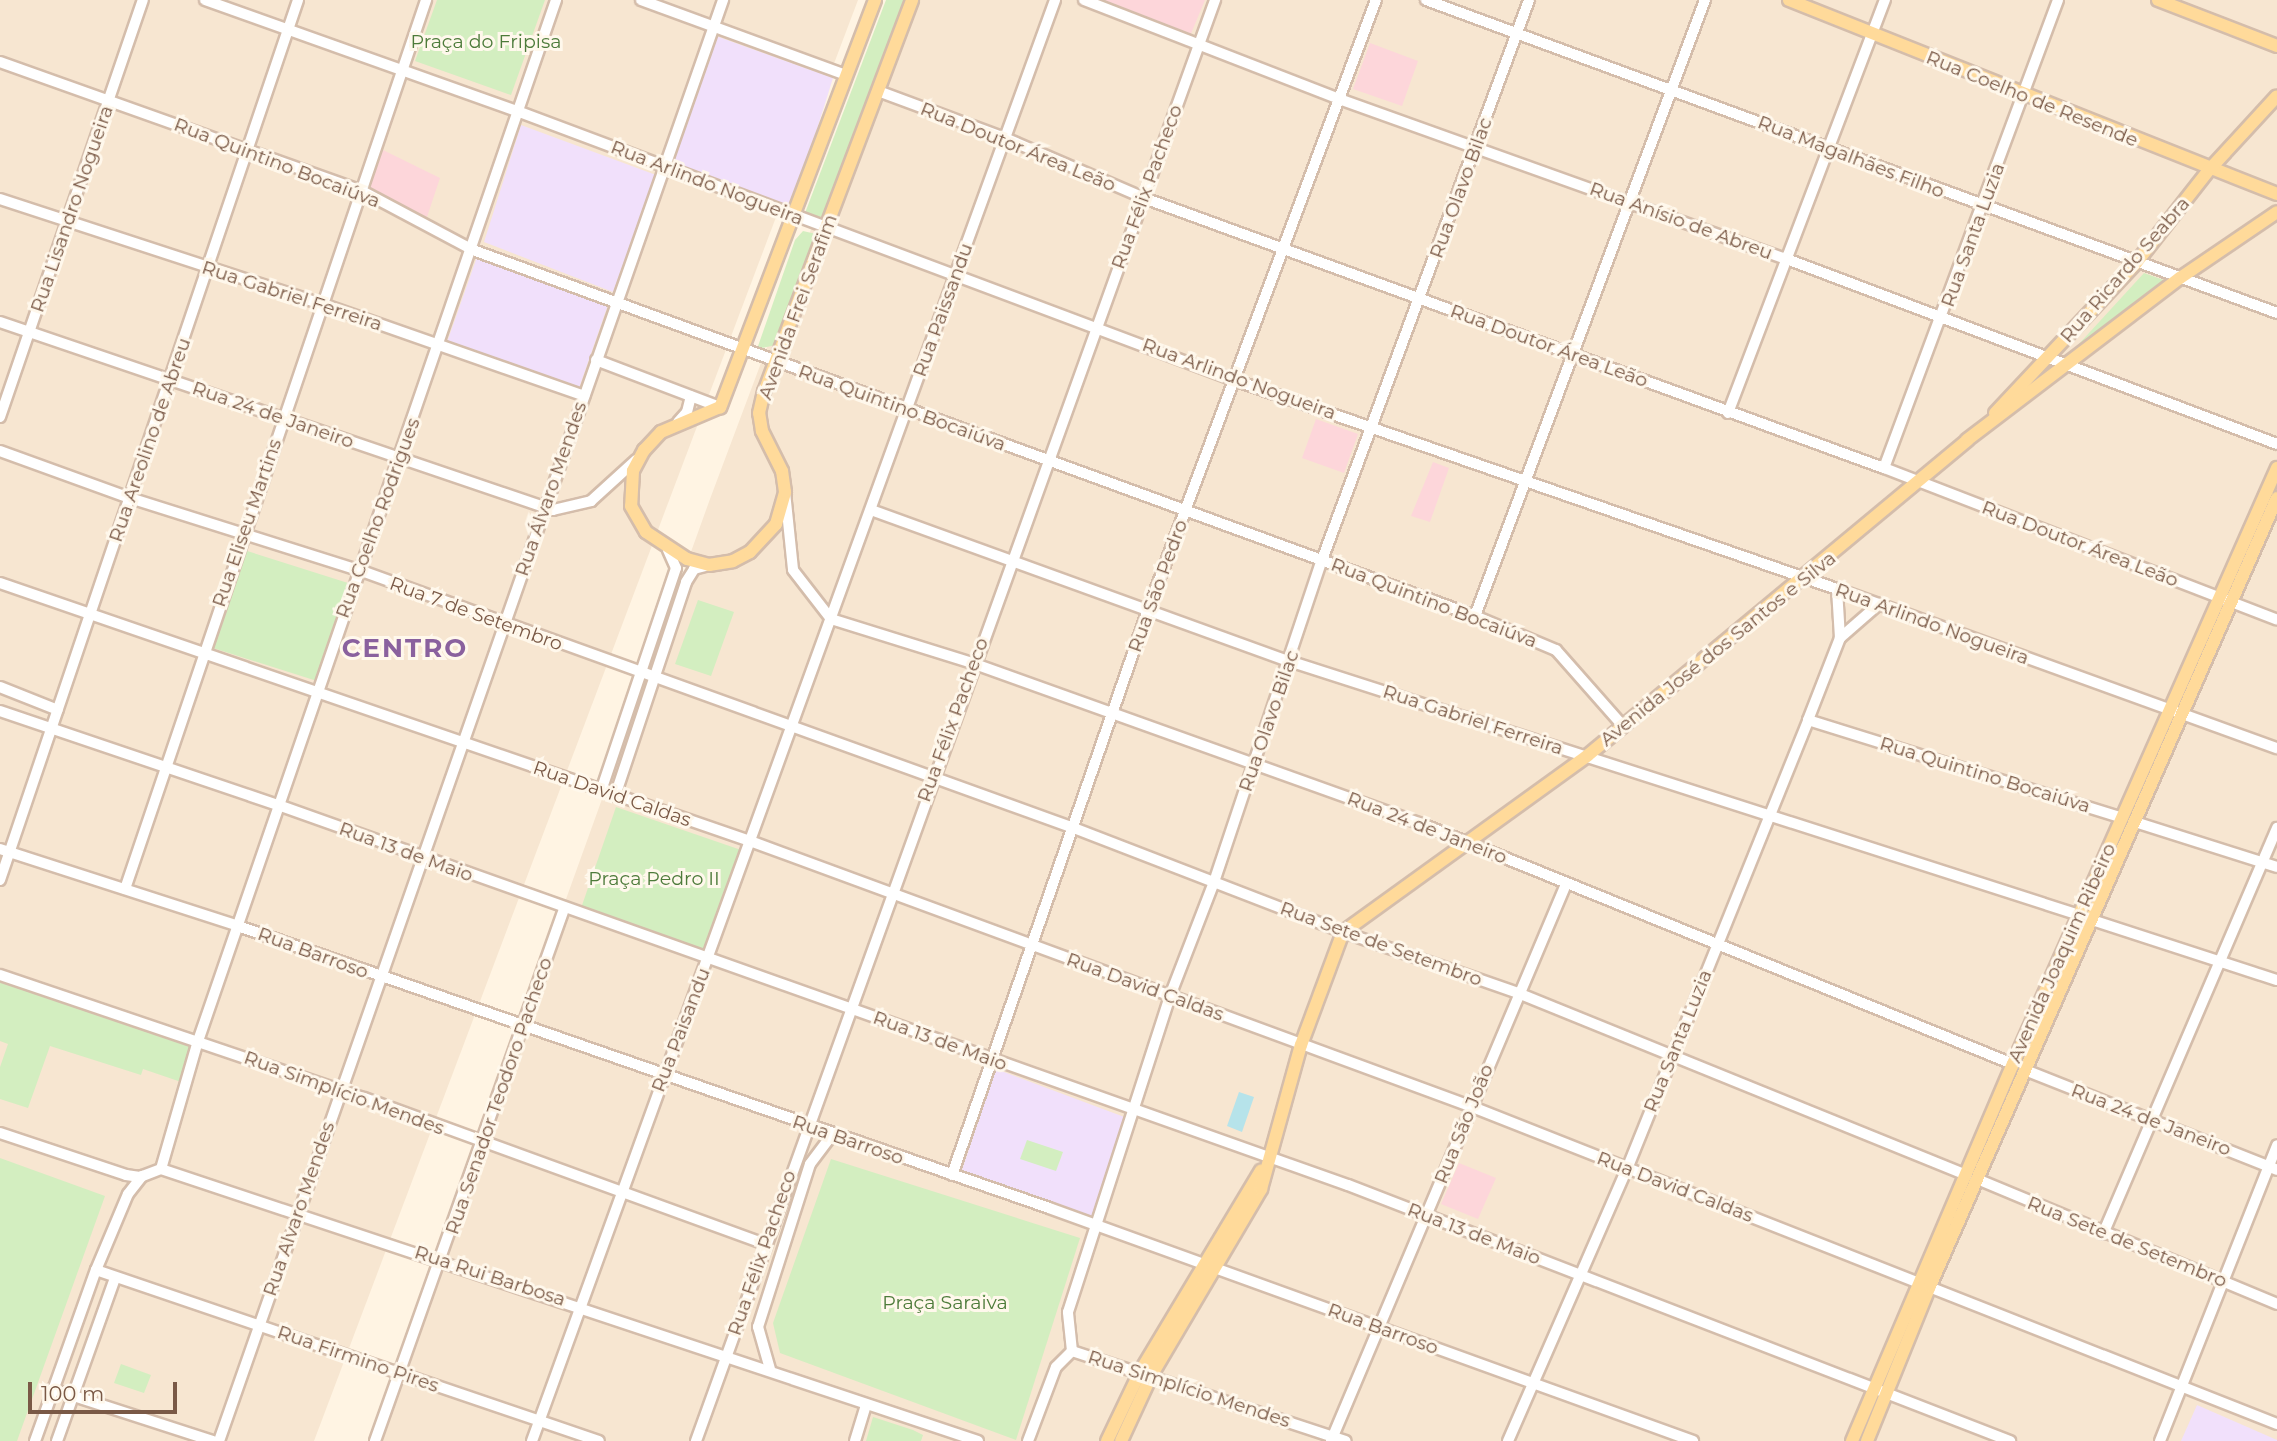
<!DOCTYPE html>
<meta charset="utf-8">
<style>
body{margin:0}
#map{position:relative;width:2277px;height:1441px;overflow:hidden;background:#fff4e3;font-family:Montserrat,sans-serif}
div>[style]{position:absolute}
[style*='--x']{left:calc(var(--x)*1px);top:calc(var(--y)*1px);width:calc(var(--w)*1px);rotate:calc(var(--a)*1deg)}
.residential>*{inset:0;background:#f7e6d1}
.education>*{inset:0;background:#f1e0fb}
.medical>*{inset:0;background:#fdd6da}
.green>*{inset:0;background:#d3eec0}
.water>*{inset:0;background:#b6e3ea}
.roads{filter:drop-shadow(2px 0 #d4bdab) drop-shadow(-2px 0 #d4bdab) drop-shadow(0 2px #d4bdab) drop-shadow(0 -2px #d4bdab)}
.minor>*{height:10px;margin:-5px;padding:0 5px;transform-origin:5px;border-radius:5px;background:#fff}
.major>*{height:12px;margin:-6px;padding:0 6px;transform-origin:6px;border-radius:6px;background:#ffda9a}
span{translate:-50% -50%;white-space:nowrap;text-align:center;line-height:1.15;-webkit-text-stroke:6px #fff8ec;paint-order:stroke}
.park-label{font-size:19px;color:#4d7b3a}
.street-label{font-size:19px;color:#7a5946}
.district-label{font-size:26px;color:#8a619e;font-weight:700;letter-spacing:2px}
.scale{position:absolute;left:28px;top:1382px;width:149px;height:32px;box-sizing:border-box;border:4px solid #7a5946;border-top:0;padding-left:9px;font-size:21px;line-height:24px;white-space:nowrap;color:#7a5946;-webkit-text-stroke:5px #fff8ec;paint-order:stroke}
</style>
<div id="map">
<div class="residential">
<i style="clip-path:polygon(0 0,858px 0,314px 1441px,0 1441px)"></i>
<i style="clip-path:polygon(897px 0,2277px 0,2277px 472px,2030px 1041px,2277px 478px,2277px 1441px,1864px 1441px,1947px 1234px,1857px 1441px,371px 1441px,710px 499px)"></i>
</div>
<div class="education">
<i style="clip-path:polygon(716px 36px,833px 78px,791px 212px,669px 166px)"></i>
<i style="clip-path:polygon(521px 125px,656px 175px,613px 292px,484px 242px)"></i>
<i style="clip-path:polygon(477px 257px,609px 302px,578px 391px,446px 345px)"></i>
<i style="clip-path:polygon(996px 1069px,1127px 1118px,1093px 1220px,961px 1173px)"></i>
<i style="clip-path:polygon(2197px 1405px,2277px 1440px,2277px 1441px,2181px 1441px)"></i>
</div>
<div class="medical">
<i style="clip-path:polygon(1100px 0,1205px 0,1190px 36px)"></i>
<i style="clip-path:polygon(1370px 43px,1418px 61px,1402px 106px,1353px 89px)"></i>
<i style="clip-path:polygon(383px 150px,440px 178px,427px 217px,368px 190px)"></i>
<i style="clip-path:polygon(1316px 419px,1358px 434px,1344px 473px,1302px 458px)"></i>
<i style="clip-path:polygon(1433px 462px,1449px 468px,1430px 522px,1411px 516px)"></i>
<i style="clip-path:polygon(1459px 1163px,1496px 1178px,1478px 1219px,1441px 1204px)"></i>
</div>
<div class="green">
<i style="clip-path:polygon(437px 0,545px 0,511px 95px,415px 61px)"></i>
<i style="clip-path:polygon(886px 0,906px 0,824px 220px,820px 221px,805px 213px)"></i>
<i style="clip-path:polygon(803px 231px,816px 234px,776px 345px,757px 349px,795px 240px)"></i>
<i style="clip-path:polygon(2144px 273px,2172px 283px,2067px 357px)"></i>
<i style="clip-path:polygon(244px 550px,348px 583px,317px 681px,213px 648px)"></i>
<i style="clip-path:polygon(698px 600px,734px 612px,711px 676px,675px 664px)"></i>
<i style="clip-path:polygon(616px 807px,744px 851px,705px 955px,579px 914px)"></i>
<i style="clip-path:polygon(0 977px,195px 1041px,184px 1083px,143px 1069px,141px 1075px,50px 1046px,28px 1108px,0 1099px,0 1067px,8px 1044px,0 1041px)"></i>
<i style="clip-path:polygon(1027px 1140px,1063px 1152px,1056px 1171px,1020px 1159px)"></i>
<i style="clip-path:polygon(0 1158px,105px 1196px,17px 1441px,0 1441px)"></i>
<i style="clip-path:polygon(831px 1159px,1080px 1238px,1016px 1440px,780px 1353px,773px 1323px)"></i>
<i style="clip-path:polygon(121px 1364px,151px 1375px,144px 1393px,114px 1383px)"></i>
<i style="clip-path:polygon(873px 1417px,913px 1430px,923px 1435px,921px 1441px,866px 1441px)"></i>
</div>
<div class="water">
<i style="clip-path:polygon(1239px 1092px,1254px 1097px,1242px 1132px,1227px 1126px)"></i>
</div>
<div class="roads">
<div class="minor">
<i style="--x:205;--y:0;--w:331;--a:19.6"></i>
<i style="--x:517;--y:111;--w:766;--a:20.56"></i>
<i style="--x:1234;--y:380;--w:638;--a:19.12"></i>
<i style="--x:1837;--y:589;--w:468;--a:19.9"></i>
<i style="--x:641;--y:0;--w:218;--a:20.1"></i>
<i style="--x:1084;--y:0;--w:274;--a:21.2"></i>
<i style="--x:1339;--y:99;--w:473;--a:19.7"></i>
<i style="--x:1784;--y:258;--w:527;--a:20.67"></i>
<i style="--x:1426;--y:0;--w:907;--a:20.19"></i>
<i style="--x:0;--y:62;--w:382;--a:19.6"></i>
<i style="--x:360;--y:190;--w:128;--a:28"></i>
<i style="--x:473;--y:250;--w:1067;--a:20.07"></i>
<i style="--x:1475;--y:616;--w:88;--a:22.8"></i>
<i style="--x:1556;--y:650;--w:101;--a:48.6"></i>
<i style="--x:878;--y:91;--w:135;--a:20.3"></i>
<i style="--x:1005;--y:138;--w:151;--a:23.3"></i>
<i style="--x:1144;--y:198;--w:788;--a:20.05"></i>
<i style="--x:1884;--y:468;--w:421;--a:21.1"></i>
<i style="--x:0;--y:199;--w:339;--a:18.1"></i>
<i style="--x:322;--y:304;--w:278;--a:19.3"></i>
<i style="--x:0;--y:322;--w:584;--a:18.78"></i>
<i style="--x:553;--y:510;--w:39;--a:-13"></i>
<i style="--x:591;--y:501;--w:61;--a:-42.3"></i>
<i style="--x:596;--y:360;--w:133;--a:20.8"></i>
<i style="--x:1728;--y:413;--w:442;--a:-69.2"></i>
<i style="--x:0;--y:417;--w:441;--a:-71.1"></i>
<i style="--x:678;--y:422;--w:13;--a:-48"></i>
<i style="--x:687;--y:412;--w:16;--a:-76"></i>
<i style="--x:0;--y:451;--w:138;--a:19.9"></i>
<i style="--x:130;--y:498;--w:240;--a:17.5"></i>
<i style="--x:359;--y:570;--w:757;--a:19.85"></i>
<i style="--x:1071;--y:827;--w:292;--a:21.1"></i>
<i style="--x:1343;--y:932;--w:185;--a:19.2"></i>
<i style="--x:1518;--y:993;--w:484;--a:22.1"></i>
<i style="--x:1884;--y:468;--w:499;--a:-69.6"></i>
<i style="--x:785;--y:492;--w:78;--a:84.1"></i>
<i style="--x:793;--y:570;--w:62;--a:52.2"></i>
<i style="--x:831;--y:619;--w:148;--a:17.3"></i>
<i style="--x:972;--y:663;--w:480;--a:19.7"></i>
<i style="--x:1424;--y:825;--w:636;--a:22.09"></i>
<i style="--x:871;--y:510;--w:444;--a:19.9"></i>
<i style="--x:1289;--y:661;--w:830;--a:17.82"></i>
<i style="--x:0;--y:583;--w:793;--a:18.98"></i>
<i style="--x:750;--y:841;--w:767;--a:20.21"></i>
<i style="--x:1470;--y:1106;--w:867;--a:21.51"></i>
<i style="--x:1475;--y:616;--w:658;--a:-69.53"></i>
<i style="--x:1840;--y:638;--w:52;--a:-41.1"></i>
<i style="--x:0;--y:687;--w:62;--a:21.6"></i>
<i style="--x:0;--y:711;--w:297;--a:18.7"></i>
<i style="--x:281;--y:806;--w:1132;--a:19.56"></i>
<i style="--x:1348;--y:1185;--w:710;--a:21.14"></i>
<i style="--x:1808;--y:720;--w:329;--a:17.3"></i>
<i style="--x:601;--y:791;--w:235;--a:-71.4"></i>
<i style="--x:676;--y:568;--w:20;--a:-114"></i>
<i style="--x:615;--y:796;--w:225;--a:-71.6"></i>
<i style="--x:686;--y:582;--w:15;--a:-58"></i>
<i style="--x:694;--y:569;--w:16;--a:-15"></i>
<i style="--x:2135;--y:822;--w:149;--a:17.6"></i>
<i style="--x:0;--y:849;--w:250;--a:17.9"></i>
<i style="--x:238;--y:926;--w:859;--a:19.17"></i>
<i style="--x:1049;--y:1208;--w:685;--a:19.89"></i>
<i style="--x:0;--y:880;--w:929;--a:-71.29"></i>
<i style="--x:125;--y:889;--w:939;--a:-71.29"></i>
<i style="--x:2092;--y:920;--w:194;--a:18"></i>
<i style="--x:0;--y:975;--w:384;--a:18.7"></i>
<i style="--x:364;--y:1098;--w:428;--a:20"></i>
<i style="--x:2025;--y:1070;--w:271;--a:21.6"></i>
<i style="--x:0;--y:1133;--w:133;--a:18.4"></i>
<i style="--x:126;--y:1175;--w:14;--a:8"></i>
<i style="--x:140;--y:1177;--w:22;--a:-21"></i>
<i style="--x:161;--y:1169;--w:861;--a:18.41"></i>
<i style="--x:161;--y:1169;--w:133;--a:-73.9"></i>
<i style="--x:198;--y:1041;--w:1101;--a:-71.02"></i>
<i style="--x:952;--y:1175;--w:598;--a:-70.87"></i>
<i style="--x:1148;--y:610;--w:651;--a:-69.51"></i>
<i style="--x:1977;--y:1179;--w:325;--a:22.6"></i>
<i style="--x:2103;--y:1234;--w:442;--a:-66.8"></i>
<i style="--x:96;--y:1270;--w:531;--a:18.78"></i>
<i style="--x:1072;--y:1351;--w:288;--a:18.2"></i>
<i style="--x:770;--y:1369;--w:44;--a:-105.9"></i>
<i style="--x:758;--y:1327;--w:171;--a:-72.3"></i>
<i style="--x:810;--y:1164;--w:36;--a:-53"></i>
<i style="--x:52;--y:1389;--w:169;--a:17.9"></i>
<i style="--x:35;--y:1441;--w:182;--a:-70.4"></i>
<i style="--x:96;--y:1270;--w:82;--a:-67.2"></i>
<i style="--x:128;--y:1194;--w:23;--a:-52"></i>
<i style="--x:57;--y:1441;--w:173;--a:-70.4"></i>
<i style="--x:219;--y:1441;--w:1527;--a:-70.72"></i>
<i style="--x:375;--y:1441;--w:565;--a:-70.44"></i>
<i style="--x:532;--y:1441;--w:1533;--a:-70.05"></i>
<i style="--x:696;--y:1441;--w:1532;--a:-70.19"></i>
<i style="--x:855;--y:1441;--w:38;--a:-73"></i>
<i style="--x:1028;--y:1441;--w:79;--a:-69.3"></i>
<i style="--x:1056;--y:1367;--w:23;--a:-45"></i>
<i style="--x:1072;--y:1351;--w:39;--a:-96"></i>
<i style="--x:1068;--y:1312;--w:332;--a:-72.1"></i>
<i style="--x:1170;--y:996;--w:122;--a:-68.9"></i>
<i style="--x:1214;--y:882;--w:340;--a:-71.5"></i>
<i style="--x:1322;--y:560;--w:597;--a:-69.71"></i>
<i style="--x:1331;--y:1441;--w:605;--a:-67.12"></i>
<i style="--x:1508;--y:1441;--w:297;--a:-66.4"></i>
<i style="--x:1627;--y:1169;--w:484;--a:-68"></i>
<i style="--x:1808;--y:720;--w:88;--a:-68.7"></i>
<i style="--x:1840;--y:638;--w:49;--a:-93.5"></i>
<i style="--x:2160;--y:1441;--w:318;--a:-68.4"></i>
</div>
<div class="major">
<i style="--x:875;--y:0;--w:436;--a:110.8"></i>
<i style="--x:720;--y:407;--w:64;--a:157"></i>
<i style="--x:661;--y:432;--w:25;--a:133"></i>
<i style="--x:644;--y:450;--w:24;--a:118"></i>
<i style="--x:633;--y:471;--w:35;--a:93"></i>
<i style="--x:631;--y:506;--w:30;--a:60"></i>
<i style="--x:646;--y:532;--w:49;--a:33.4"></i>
<i style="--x:687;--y:559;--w:23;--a:15"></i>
<i style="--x:709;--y:565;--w:24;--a:-9"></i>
<i style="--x:733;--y:561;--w:19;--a:-28"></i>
<i style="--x:750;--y:552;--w:38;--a:-47"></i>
<i style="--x:776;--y:524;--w:33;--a:-74"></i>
<i style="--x:785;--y:492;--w:21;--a:-98"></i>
<i style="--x:782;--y:471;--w:45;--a:-116.6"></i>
<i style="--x:762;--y:431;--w:18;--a:-99"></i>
<i style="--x:759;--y:413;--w:22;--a:-77"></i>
<i style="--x:764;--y:392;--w:419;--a:-69.3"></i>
<i style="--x:1789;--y:0;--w:525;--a:21.68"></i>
<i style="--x:2158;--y:0;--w:128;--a:21.1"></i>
<i style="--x:1995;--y:413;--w:206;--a:-46.8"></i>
<i style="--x:2136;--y:263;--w:118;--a:-51.9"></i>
<i style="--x:2209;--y:170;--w:100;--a:-47.4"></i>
<i style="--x:1107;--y:1441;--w:76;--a:-64.4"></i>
<i style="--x:1140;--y:1372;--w:235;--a:-59"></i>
<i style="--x:1121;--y:1441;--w:72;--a:-65.2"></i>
<i style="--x:1151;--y:1376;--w:217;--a:-59.5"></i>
<i style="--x:1261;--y:1189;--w:149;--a:-74.5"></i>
<i style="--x:1301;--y:1045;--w:121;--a:-69.6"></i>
<i style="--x:1343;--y:932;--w:301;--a:-35.8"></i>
<i style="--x:1587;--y:756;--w:494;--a:-39.7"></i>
<i style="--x:1967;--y:440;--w:268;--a:-37.3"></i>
<i style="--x:2180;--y:278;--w:117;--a:-34.2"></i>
<i style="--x:1852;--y:1441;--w:410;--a:-66.9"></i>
<i style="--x:2013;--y:1064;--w:652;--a:-66.11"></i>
<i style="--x:1867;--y:1441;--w:167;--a:-67.9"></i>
<i style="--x:1930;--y:1286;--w:861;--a:-66.23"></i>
</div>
</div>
<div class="park-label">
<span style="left:486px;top:42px">Praça do Fripisa</span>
<span style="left:654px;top:879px">Praça Pedro II</span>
<span style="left:945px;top:1303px">Praça Saraiva</span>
</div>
<div class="street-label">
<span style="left:2032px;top:99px;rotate:22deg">Rua Coelho de Resende</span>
<span style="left:1018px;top:147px;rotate:22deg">Rua Doutor Área Leão</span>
<span style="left:1851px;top:157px;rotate:21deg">Rua Magalhães Filho</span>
<span style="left:277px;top:163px;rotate:21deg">Rua Quintino Bocaiúva</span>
<span style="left:707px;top:183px;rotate:21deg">Rua Arlindo Nogueira</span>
<span style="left:1147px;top:187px;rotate:-70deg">Rua Félix Pacheco</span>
<span style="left:1461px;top:188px;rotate:-70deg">Rua Olavo Bilac</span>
<span style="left:72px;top:209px;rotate:-71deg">Rua Lisandro Nogueira</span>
<span style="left:1681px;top:221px;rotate:20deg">Rua Anísio de Abreu</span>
<span style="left:1973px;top:235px;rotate:-70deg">Rua Santa Luzia</span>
<span style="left:2125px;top:270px;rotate:-49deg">Rua Ricardo Seabra</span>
<span style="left:292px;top:296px;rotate:18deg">Rua Gabriel Ferreira</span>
<span style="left:798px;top:307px;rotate:-70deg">Avenida Frei Serafim</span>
<span style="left:943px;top:310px;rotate:-70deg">Rua Paissandu</span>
<span style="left:1549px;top:346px;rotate:20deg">Rua Doutor Área Leão</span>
<span style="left:1239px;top:379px;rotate:20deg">Rua Arlindo Nogueira</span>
<span style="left:902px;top:408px;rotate:20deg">Rua Quintino Bocaiúva</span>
<span style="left:273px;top:415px;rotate:19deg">Rua 24 de Janeiro</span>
<span style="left:150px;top:440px;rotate:-71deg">Rua Areolino de Abreu</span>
<span style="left:551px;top:489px;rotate:-71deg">Rua Álvaro Mendes</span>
<span style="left:378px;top:518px;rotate:-70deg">Rua Coelho Rodrigues</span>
<span style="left:247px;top:523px;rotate:-71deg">Rua Eliseu Martins</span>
<span style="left:2080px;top:544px;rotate:21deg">Rua Doutor Área Leão</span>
<span style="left:1158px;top:586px;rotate:-70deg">Rua São Pedro</span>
<span style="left:1434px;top:603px;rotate:21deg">Rua Quintino Bocaiúva</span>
<span style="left:476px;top:614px;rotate:20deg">Rua 7 de Setembro</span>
<span style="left:1932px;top:624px;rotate:20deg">Rua Arlindo Nogueira</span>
<span style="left:1718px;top:649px;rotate:-39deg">Avenida José dos Santos e Silva</span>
<span style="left:953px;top:720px;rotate:-70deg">Rua Félix Pacheco</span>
<span style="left:1473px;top:720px;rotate:18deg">Rua Gabriel Ferreira</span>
<span style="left:1269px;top:721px;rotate:-71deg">Rua Olavo Bilac</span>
<span style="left:1985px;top:775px;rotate:17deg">Rua Quintino Bocaiúva</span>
<span style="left:612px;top:794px;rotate:19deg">Rua David Caldas</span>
<span style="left:1427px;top:828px;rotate:21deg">Rua 24 de Janeiro</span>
<span style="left:406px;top:852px;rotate:20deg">Rua 13 de Maio</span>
<span style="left:1381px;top:944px;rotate:20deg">Rua Sete de Setembro</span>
<span style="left:313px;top:953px;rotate:20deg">Rua Barroso</span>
<span style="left:2062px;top:953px;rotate:-66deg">Avenida Joaquim Ribeiro</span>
<span style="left:1145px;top:987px;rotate:20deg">Rua David Caldas</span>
<span style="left:681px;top:1030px;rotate:-69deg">Rua Paisandu</span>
<span style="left:940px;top:1041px;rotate:20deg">Rua 13 de Maio</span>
<span style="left:1678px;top:1041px;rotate:-68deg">Rua Santa Luzia</span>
<span style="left:344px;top:1093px;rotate:20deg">Rua Simplício Mendes</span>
<span style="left:499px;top:1096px;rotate:-71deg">Rua Senador Teodoro Pacheco</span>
<span style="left:2151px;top:1120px;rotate:21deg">Rua 24 de Janeiro</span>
<span style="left:1464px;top:1124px;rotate:-68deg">Rua São João</span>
<span style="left:848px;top:1140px;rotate:19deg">Rua Barroso</span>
<span style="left:1675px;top:1187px;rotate:21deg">Rua David Caldas</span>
<span style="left:299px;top:1209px;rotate:-71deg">Rua Alvaro Mendes</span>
<span style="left:1474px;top:1234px;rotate:21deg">Rua 13 de Maio</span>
<span style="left:2127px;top:1242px;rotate:22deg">Rua Sete de Setembro</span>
<span style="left:762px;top:1253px;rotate:-71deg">Rua Félix Pacheco</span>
<span style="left:490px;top:1276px;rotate:18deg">Rua Rui Barbosa</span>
<span style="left:1383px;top:1329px;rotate:20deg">Rua Barroso</span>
<span style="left:358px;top:1359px;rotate:19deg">Rua Firmino Pires</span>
<span style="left:1189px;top:1389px;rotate:18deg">Rua Simplício Mendes</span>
</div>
<div class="district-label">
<span style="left:405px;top:649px">CENTRO</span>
</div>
<div class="scale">100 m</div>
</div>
